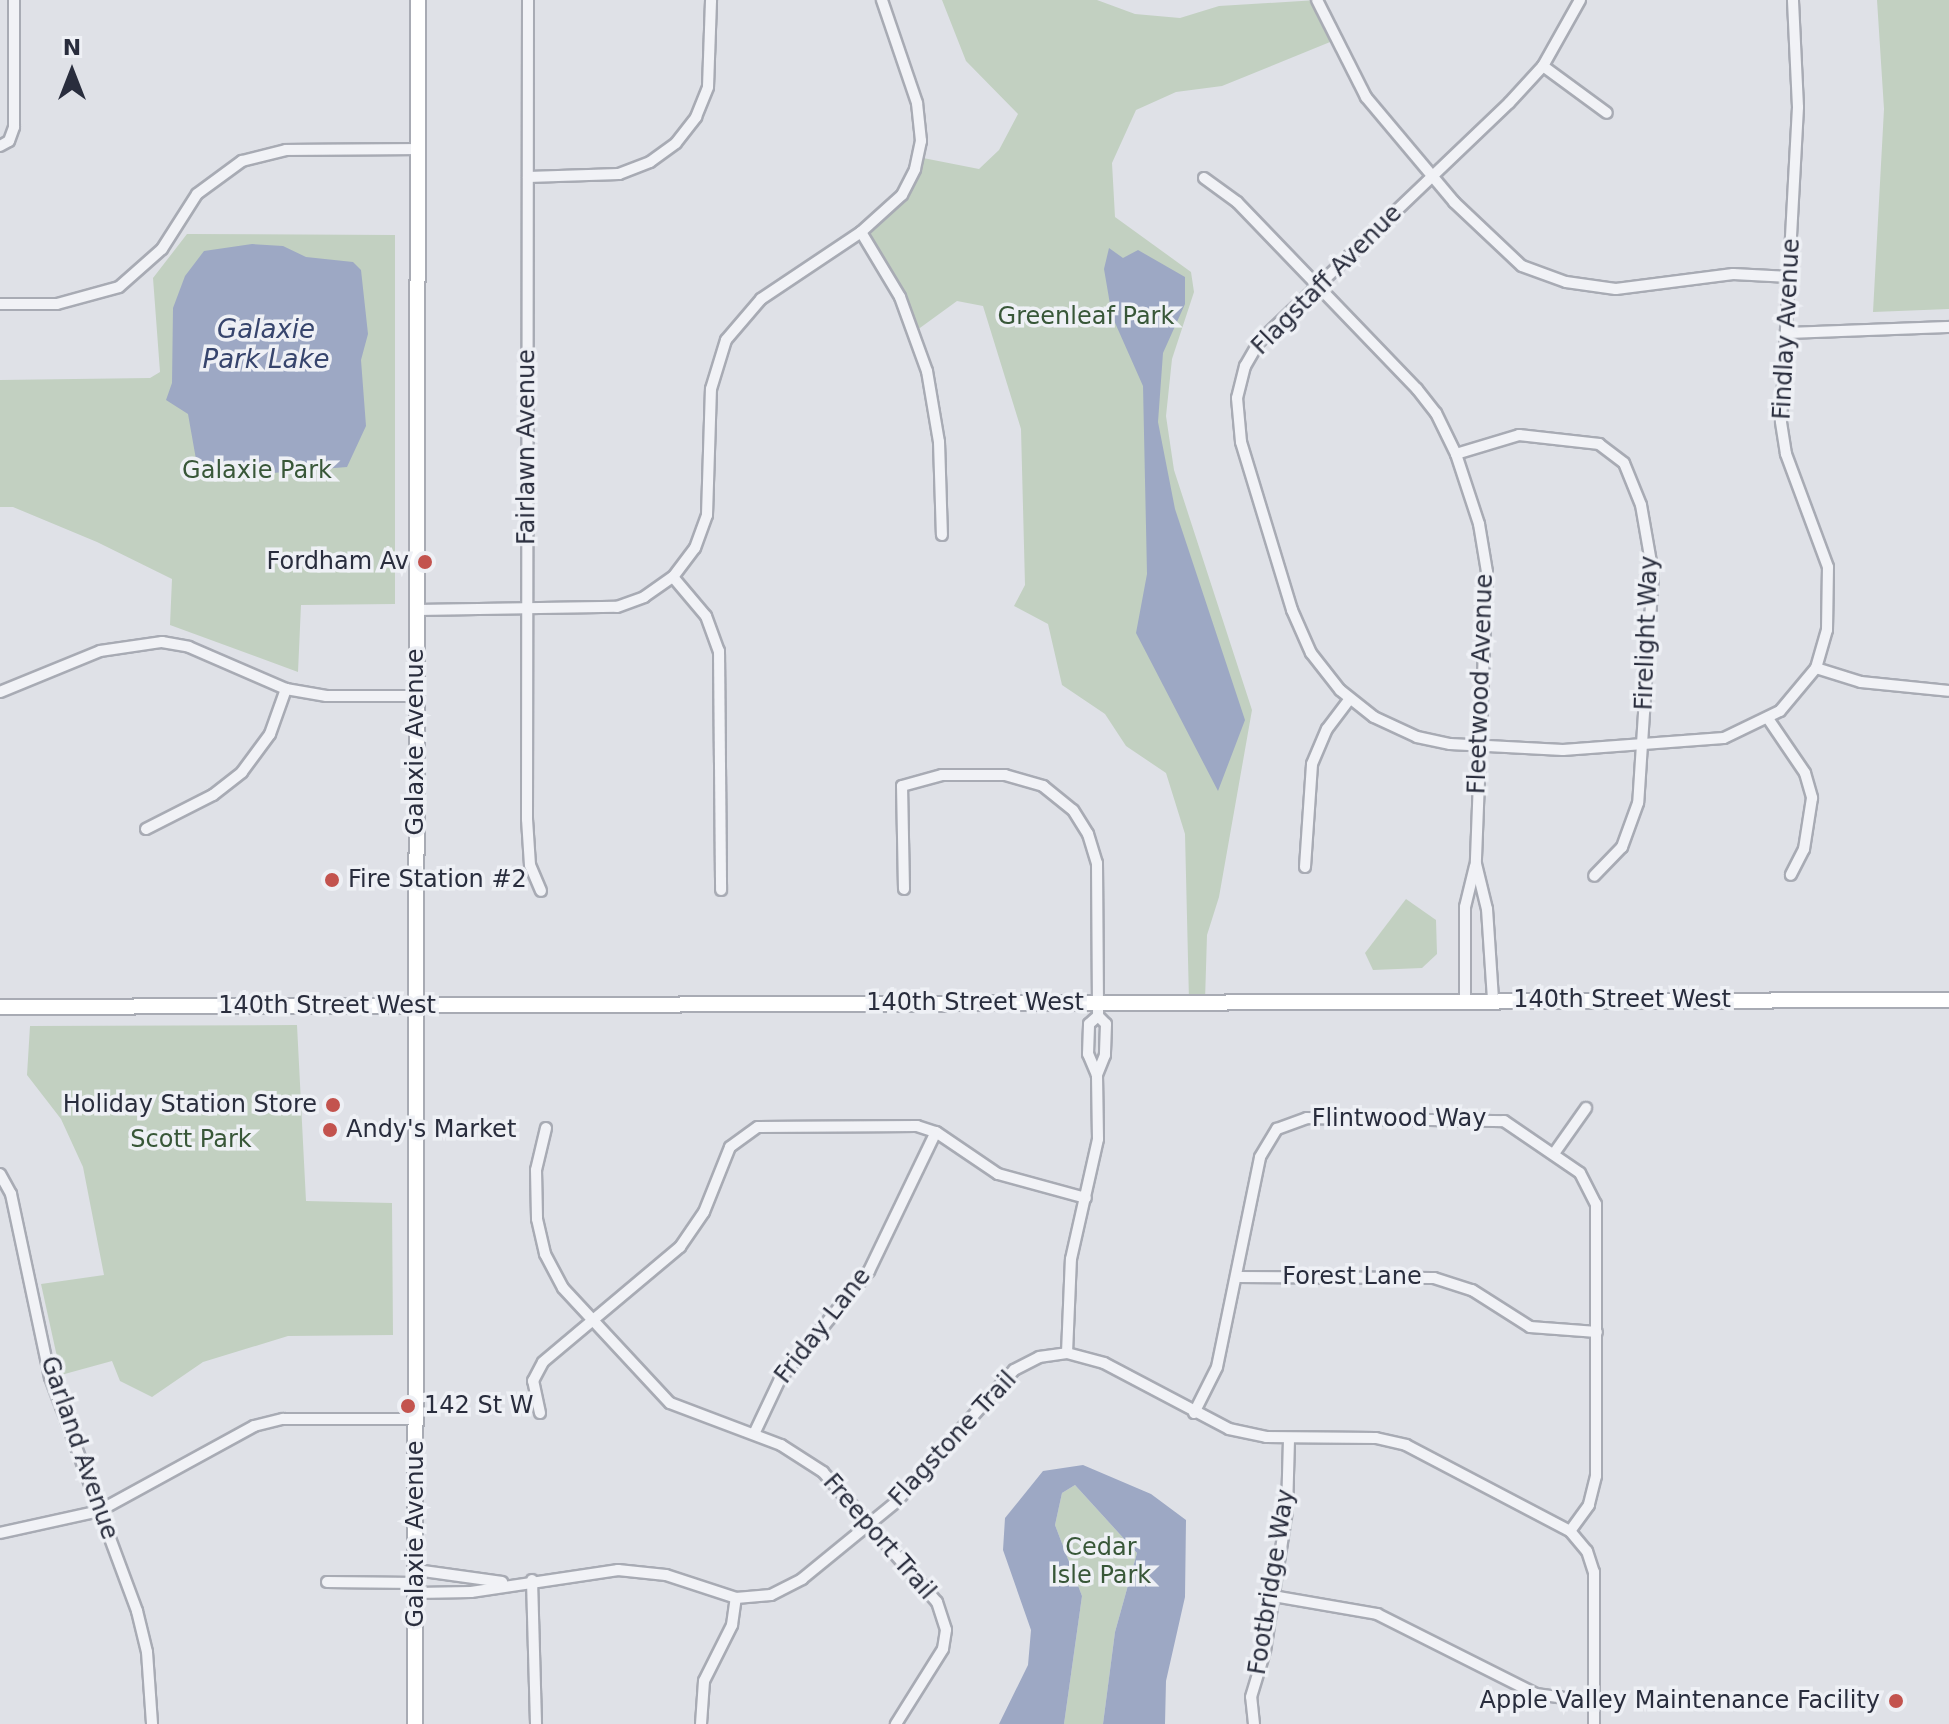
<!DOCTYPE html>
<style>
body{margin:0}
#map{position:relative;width:1949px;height:1724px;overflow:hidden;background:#dfe1e7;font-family:"DejaVu Sans",sans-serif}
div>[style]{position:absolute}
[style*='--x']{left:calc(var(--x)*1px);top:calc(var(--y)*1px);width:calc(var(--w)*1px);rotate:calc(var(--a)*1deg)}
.green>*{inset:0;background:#c2d0c1}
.water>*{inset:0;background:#9da8c4}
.roads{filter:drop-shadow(2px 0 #a8abb4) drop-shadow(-2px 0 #a8abb4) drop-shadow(0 2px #a8abb4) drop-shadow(0 -2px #a8abb4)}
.street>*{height:10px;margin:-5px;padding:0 5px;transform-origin:5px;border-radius:5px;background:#f1f2f6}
.secondary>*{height:14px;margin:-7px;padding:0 7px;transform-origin:7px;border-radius:7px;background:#fff}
.dots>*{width:22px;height:22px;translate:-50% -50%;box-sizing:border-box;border:4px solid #eef0f5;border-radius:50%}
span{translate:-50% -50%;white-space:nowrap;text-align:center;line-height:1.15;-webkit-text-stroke:7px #eef0f5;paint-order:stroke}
.street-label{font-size:24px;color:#292d3d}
.park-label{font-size:24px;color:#385738}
.poi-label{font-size:24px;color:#292d3d}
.right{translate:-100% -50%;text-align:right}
.left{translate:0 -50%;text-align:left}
.water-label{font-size:26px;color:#37456d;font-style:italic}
.north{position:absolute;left:32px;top:32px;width:80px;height:80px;-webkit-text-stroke:6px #eef0f5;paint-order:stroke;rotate:0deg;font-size:22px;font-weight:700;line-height:32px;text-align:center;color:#292d3d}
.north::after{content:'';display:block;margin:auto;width:28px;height:36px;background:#292d3d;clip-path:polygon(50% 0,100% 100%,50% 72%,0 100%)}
</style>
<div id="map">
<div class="green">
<i style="clip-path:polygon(942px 0,1097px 0,1135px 14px,1180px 18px,1219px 6px,1317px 0,1335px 40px,1222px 86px,1176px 92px,1136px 110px,1112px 163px,1115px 217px,1191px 272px,1194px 292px,1172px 359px,1166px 416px,1174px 470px,1252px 710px,1219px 897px,1207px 935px,1205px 1001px,1189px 1001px,1185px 834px,1166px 773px,1126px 746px,1105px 714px,1062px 685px,1048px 624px,1014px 606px,1025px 585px,1021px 429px,983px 306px,957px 301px,913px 333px,861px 232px,902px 195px,918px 157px,979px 169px,999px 150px,1018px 114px,966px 61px)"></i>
<i style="clip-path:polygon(1877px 0,1949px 0,1949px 309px,1873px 312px,1884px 109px)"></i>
<i style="clip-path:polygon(187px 234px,395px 235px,395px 604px,301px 605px,298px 672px,170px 625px,172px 579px,97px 542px,13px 507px,0 507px,0 380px,150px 378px,160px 372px,153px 278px)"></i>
<i style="clip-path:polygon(1406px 899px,1436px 920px,1437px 954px,1422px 968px,1373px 970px,1365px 953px)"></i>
<i style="clip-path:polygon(297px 1025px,306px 1201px,392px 1203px,393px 1335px,288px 1336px,203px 1362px,152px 1397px,120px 1381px,112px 1361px,61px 1375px,41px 1284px,104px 1275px,83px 1167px,61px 1119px,27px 1075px,30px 1026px)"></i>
<i style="clip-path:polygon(1075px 1485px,1137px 1553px,1115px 1632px,1103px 1724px,1064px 1724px,1082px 1596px,1055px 1525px,1062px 1493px)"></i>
</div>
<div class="water">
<i style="clip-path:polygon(252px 244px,283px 246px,306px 257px,353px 262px,361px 270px,368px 334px,361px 360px,366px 426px,347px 467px,248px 475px,203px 470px,197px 465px,188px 414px,166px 400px,172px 383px,173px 308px,185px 276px,204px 251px)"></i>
<i style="clip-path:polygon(1109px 248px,1123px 258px,1138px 250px,1185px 277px,1185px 304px,1163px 353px,1158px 422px,1175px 509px,1245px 720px,1218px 791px,1136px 633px,1147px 574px,1143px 386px,1112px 316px,1104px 269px)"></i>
<i style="clip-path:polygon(1083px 1465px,1151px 1494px,1186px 1520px,1185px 1597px,1166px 1681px,1165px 1724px,1103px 1724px,1115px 1632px,1137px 1553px,1075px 1485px,1062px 1493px,1055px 1525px,1082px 1596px,1064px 1724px,999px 1724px,1028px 1665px,1031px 1630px,1003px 1550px,1005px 1518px,1043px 1471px)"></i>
</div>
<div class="roads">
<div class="street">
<i style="--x:528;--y:0;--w:819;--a:90.07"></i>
<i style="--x:527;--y:819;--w:46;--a:86.3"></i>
<i style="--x:530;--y:865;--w:28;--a:67"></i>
<i style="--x:1317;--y:0;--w:109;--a:63.2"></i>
<i style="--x:1366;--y:97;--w:137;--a:50"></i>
<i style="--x:1454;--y:202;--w:93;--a:43.3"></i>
<i style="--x:1522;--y:266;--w:47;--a:20"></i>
<i style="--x:1566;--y:282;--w:50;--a:8"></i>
<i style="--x:1616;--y:289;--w:118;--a:-7.3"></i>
<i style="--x:1733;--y:274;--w:57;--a:3"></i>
<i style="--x:1580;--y:0;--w:76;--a:119.3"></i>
<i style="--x:1543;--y:66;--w:50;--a:132.6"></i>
<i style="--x:1509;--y:103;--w:346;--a:136.3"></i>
<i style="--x:1259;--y:342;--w:28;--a:120"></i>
<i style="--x:1245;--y:366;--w:33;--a:104"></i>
<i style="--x:1237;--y:398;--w:44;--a:84.8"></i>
<i style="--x:1241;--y:442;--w:176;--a:73.1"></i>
<i style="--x:1292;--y:610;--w:47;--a:66.2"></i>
<i style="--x:1311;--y:653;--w:47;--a:51.9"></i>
<i style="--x:1340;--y:690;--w:43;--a:38.5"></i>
<i style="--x:1374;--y:717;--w:47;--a:24.9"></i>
<i style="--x:1417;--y:737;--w:34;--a:12"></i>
<i style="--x:1450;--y:744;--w:113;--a:3"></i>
<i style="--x:1563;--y:750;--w:161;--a:-4.3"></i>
<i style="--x:1724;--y:738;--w:62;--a:-25.7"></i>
<i style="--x:1780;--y:711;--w:56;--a:-50.1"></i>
<i style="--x:1816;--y:668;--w:40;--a:-74"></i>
<i style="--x:1827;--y:630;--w:63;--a:-89.1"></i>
<i style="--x:1828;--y:567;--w:121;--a:-110.4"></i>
<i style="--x:1786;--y:454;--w:33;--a:-99"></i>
<i style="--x:1781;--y:421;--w:314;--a:-86.9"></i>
<i style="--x:1798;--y:107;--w:107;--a:-92.7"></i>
<i style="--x:1543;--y:66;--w:79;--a:36.3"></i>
<i style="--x:0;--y:146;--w:10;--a:-29"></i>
<i style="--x:9;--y:141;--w:15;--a:-70"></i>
<i style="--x:14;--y:127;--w:127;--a:-90"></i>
<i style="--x:528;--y:177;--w:91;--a:-1.9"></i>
<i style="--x:619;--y:174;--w:33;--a:-21"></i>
<i style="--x:650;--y:162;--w:32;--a:-36"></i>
<i style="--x:676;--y:143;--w:33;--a:-52"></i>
<i style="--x:696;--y:117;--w:32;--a:-68"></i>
<i style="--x:708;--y:87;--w:87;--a:-88"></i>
<i style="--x:1204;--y:178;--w:41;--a:36"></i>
<i style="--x:1237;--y:202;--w:260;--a:46.1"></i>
<i style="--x:1417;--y:389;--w:31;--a:52"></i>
<i style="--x:1436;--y:413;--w:46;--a:64"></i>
<i style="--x:1456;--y:454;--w:74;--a:71.8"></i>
<i style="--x:1479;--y:524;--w:49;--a:80.5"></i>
<i style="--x:1487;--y:572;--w:292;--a:92.2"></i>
<i style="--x:1476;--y:864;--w:46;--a:76.3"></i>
<i style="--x:1487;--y:909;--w:91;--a:86.2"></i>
<i style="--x:861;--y:232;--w:76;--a:59"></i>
<i style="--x:900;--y:297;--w:79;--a:70"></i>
<i style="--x:927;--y:371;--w:72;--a:80.4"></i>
<i style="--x:939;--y:442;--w:93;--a:88.2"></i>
<i style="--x:0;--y:304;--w:57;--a:0"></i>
<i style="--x:57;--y:304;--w:64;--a:-15.3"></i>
<i style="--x:119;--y:287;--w:57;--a:-41.5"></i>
<i style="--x:162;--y:249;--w:65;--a:-57.5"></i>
<i style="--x:197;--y:194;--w:56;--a:-36.3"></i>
<i style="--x:242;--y:161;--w:45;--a:-14"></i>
<i style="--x:286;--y:150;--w:132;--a:-0.4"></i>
<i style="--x:1786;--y:333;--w:163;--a:-2.1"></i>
<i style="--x:1456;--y:454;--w:66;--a:-16.8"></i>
<i style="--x:1519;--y:435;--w:81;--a:6.4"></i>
<i style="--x:1599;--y:444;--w:31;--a:37"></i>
<i style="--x:1624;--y:463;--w:45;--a:68"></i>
<i style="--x:1641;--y:505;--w:70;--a:80.1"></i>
<i style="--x:1653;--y:574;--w:229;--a:93.7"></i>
<i style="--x:1638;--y:803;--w:47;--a:110"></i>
<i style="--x:1622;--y:847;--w:40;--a:134"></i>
<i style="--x:673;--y:577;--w:51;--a:49.8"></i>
<i style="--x:706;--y:616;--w:37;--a:70"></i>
<i style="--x:719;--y:651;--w:239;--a:89.5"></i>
<i style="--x:417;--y:610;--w:200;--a:-0.9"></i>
<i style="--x:617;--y:607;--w:29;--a:-20"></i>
<i style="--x:644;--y:597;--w:35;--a:-35"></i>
<i style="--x:673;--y:577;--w:36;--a:-53"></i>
<i style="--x:695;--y:548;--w:35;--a:-70"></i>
<i style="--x:707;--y:515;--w:126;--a:-88.2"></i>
<i style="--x:711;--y:389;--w:51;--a:-73"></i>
<i style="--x:726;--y:340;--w:54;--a:-49.5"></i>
<i style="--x:761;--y:299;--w:120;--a:-33.8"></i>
<i style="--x:861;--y:232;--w:55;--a:-42.1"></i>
<i style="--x:902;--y:195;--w:29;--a:-63"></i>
<i style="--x:915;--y:169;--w:29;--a:-78"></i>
<i style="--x:921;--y:141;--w:38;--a:-96"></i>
<i style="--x:917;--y:103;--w:109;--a:-108.8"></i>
<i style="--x:1816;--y:668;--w:47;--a:17.3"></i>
<i style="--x:1861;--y:682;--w:88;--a:5.8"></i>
<i style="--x:0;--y:692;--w:108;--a:-22.3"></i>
<i style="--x:100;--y:651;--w:63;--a:-8.3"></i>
<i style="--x:162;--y:642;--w:27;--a:10"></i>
<i style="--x:189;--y:647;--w:106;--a:23.4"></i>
<i style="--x:286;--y:689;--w:41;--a:9.9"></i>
<i style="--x:326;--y:696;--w:90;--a:0"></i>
<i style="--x:1769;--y:720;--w:64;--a:55.8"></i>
<i style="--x:1805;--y:773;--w:26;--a:74"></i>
<i style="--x:1812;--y:798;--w:52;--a:98.9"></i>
<i style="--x:1804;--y:849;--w:29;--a:117"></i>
<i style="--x:146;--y:829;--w:75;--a:-26.9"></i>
<i style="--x:213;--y:795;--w:37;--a:-38"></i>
<i style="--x:242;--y:772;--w:47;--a:-53.6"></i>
<i style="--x:270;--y:734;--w:48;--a:-70.4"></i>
<i style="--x:1305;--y:867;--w:103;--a:-86.1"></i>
<i style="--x:1312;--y:764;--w:38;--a:-67"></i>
<i style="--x:1327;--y:729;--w:38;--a:-53"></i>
<i style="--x:904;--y:889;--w:103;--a:-91.1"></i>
<i style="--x:902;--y:786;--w:41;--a:-15.4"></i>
<i style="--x:942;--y:775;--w:63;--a:0"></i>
<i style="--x:1005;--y:775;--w:40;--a:16"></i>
<i style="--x:1043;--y:786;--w:38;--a:39"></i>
<i style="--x:1073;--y:810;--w:28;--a:58"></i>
<i style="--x:1088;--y:834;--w:30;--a:73"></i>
<i style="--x:1097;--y:863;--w:153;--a:89.6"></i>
<i style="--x:1098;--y:1016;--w:11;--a:45"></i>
<i style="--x:1106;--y:1024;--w:31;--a:92"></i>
<i style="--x:1105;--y:1055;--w:22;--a:112"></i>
<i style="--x:1465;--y:1000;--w:93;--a:-90"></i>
<i style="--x:1465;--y:907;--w:42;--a:-76.3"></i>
<i style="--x:546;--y:1128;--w:43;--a:103.4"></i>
<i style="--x:536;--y:1170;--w:49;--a:88.8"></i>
<i style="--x:537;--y:1219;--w:36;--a:77"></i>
<i style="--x:545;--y:1254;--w:38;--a:62"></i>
<i style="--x:563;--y:1288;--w:157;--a:47.1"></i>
<i style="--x:670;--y:1403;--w:119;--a:20.7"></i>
<i style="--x:781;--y:1445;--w:50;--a:32.7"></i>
<i style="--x:823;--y:1472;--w:173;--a:48.8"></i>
<i style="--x:937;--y:1602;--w:29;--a:72"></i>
<i style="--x:946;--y:1630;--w:19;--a:99"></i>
<i style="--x:943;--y:1649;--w:89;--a:122.1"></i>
<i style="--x:1555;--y:1152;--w:54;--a:-54.8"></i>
<i style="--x:0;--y:1174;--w:23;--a:61"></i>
<i style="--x:11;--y:1194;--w:187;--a:78"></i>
<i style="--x:50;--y:1377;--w:250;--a:69.6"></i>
<i style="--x:137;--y:1611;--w:42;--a:76.3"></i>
<i style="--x:147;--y:1652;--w:72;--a:86"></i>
<i style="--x:1237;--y:1277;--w:197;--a:0.3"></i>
<i style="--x:1434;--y:1278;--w:40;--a:18"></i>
<i style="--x:1472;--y:1290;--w:69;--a:32.5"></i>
<i style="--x:1530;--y:1327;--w:67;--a:4.3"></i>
<i style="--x:1067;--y:1353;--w:94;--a:-87.6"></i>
<i style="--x:1071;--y:1259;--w:123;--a:-77.3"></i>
<i style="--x:1098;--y:1139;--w:64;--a:-90.9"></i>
<i style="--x:1097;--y:1075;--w:23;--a:-113"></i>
<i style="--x:1088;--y:1054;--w:30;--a:-88"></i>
<i style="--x:1089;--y:1024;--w:12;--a:-42"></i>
<i style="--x:540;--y:1413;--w:33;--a:-102"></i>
<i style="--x:533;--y:1381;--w:21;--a:-62"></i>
<i style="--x:543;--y:1362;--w:179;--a:-40"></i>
<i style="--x:680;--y:1247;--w:42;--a:-55.6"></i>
<i style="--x:704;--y:1212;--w:70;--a:-68.2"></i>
<i style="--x:730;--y:1147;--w:34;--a:-36"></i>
<i style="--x:758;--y:1127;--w:159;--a:-0.4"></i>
<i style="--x:917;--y:1126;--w:20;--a:18"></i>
<i style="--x:936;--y:1132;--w:75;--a:34.1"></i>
<i style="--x:998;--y:1174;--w:91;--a:15.3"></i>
<i style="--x:1194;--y:1413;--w:51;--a:-63.4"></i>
<i style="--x:1217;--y:1367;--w:214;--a:-78.4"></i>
<i style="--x:1260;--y:1157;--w:33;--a:-59"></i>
<i style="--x:1277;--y:1129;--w:32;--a:-20"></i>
<i style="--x:1307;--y:1118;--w:197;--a:0.9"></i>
<i style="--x:1504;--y:1121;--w:92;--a:34.4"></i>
<i style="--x:1580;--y:1173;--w:35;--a:63"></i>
<i style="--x:1596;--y:1204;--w:272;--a:90"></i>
<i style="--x:1596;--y:1476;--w:30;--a:104"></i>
<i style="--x:1589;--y:1505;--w:32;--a:126"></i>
<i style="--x:754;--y:1434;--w:61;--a:-64.7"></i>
<i style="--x:780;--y:1379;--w:140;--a:-50.5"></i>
<i style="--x:869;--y:1271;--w:154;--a:-64.3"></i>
<i style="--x:0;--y:1533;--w:101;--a:-12.5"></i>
<i style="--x:99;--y:1511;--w:177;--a:-28.7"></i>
<i style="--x:254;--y:1426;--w:30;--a:-14"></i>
<i style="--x:283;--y:1419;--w:133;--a:0"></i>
<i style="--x:416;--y:1570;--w:87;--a:7.9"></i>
<i style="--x:532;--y:1580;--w:144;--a:88.4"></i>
<i style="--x:327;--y:1582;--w:89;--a:0.6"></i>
<i style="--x:416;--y:1593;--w:55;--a:-1"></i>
<i style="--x:471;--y:1592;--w:149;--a:-8.5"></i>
<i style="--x:618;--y:1570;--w:48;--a:5.9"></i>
<i style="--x:666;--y:1575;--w:74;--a:18.2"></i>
<i style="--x:736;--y:1598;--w:35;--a:-5"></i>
<i style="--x:771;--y:1595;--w:35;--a:-27"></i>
<i style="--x:802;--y:1579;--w:122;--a:-39.3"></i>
<i style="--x:896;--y:1502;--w:177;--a:-48.2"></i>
<i style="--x:1014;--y:1370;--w:28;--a:-27"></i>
<i style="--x:1039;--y:1357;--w:28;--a:-8"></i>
<i style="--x:1067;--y:1353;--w:38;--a:15"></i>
<i style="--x:1104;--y:1363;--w:141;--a:27.8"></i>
<i style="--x:1229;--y:1429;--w:38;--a:12"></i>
<i style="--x:1266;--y:1437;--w:110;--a:0.5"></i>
<i style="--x:1376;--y:1438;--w:31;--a:13"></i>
<i style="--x:1406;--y:1445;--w:185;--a:27.7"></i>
<i style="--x:1570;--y:1531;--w:26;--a:50"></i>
<i style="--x:1587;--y:1551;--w:22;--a:72"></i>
<i style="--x:1594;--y:1572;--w:152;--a:90"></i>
<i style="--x:1273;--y:1596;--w:106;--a:9.8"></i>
<i style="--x:1377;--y:1614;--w:178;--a:26.7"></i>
<i style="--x:1536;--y:1694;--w:59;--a:7.9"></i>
<i style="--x:701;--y:1724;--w:43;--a:-86"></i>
<i style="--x:704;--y:1681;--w:63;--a:-63.4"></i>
<i style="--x:732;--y:1625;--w:27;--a:-82"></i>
<i style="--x:1254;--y:1724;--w:27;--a:-96"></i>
<i style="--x:1251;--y:1697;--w:48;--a:-73.1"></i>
<i style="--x:1265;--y:1651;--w:142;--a:-81.1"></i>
<i style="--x:1287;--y:1511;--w:73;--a:-88.4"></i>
</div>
<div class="secondary">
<i style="--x:0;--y:1007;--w:1949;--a:-0.21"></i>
<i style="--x:415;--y:1724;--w:1724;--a:-89.9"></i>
</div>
</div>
<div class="dots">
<i style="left:425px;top:562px;background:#c3534e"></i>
<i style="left:332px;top:880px;background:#c3534e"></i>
<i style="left:333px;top:1105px;background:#c3534e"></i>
<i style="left:330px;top:1130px;background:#c3534e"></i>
<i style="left:408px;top:1406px;background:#c3534e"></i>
<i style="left:1896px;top:1701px;background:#c3534e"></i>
</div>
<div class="street-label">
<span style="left:1327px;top:280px;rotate:-45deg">Flagstaff Avenue</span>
<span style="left:1787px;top:329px;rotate:-87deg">Findlay Avenue</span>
<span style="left:527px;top:447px;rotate:-90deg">Fairlawn Avenue</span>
<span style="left:1647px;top:633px;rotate:-88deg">Firelight Way</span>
<span style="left:1481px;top:684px;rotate:-88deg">Fleetwood Avenue</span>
<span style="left:416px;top:742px;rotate:-90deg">Galaxie Avenue</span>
<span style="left:1622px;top:1000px">140th Street West</span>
<span style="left:975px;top:1003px">140th Street West</span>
<span style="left:327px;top:1006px">140th Street West</span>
<span style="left:1399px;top:1119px">Flintwood Way</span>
<span style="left:1352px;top:1277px">Forest Lane</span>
<span style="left:823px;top:1326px;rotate:-52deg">Friday Lane</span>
<span style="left:953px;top:1439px;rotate:-47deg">Flagstone Trail</span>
<span style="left:79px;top:1448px;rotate:71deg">Garland Avenue</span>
<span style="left:416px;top:1534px;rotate:-90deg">Galaxie Avenue</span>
<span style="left:879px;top:1537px;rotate:49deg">Freeport Trail</span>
<span style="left:1272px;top:1582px;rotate:-81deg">Footbridge Way</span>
</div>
<div class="park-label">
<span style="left:1086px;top:317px">Greenleaf Park</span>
<span style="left:257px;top:471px">Galaxie Park</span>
<span style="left:191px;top:1140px">Scott Park</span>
<span style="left:1101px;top:1562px">Cedar<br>Isle Park</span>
</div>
<div class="poi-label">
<span class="right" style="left:409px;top:562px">Fordham Av</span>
<span class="left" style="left:348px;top:880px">Fire Station #2</span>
<span class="right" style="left:317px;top:1105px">Holiday Station Store</span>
<span class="left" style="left:346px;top:1130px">Andy's Market</span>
<span class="left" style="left:424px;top:1406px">142 St W</span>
<span class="right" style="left:1880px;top:1701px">Apple Valley Maintenance Facility</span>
</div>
<div class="water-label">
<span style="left:266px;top:345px">Galaxie<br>Park Lake</span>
</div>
<div class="north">N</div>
</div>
